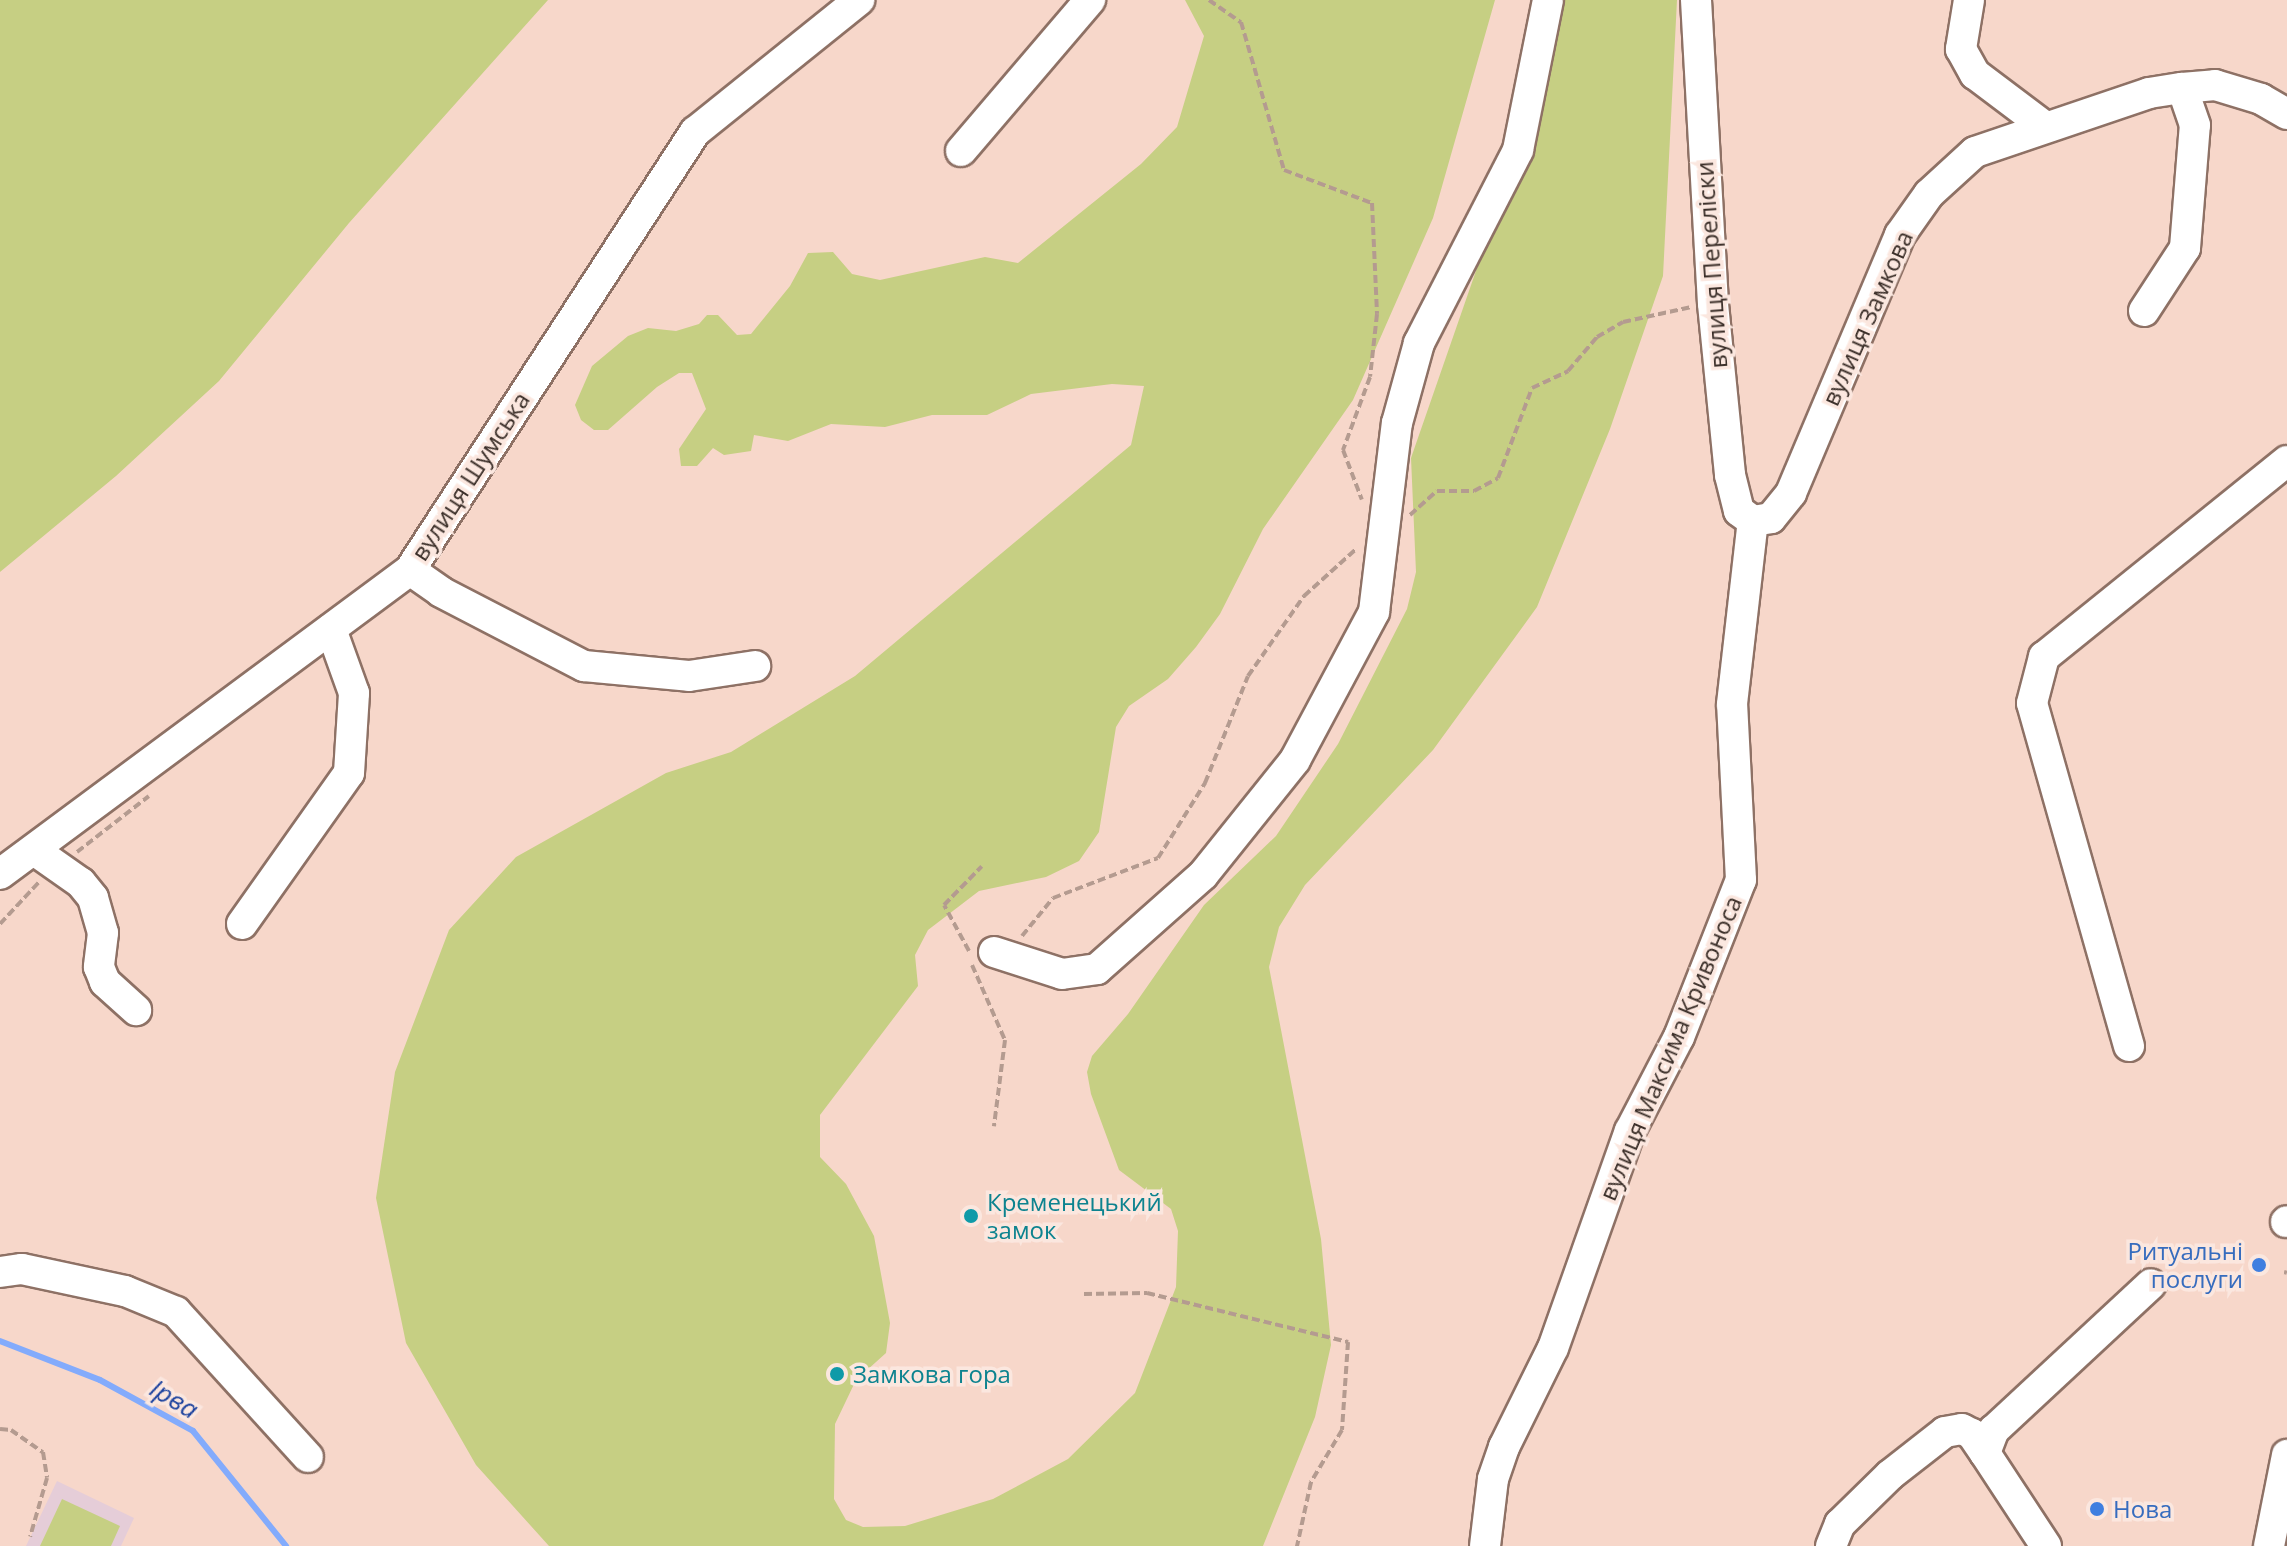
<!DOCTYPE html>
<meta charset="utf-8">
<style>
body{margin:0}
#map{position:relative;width:2287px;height:1546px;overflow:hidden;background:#f7d7ca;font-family:"Open Sans",sans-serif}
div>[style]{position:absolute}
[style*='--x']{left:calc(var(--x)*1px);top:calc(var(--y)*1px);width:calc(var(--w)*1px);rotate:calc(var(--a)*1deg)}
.education>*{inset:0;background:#e5cdd8}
.green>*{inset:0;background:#c6cf83}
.stream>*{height:6px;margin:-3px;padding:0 3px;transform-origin:3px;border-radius:3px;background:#83abfc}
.path>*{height:4px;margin-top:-2px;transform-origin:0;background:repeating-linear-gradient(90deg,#b49b90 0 8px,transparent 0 12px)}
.roads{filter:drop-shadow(2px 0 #8e7165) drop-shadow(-2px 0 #8e7165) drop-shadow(0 2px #8e7165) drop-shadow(0 -2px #8e7165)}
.minor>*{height:30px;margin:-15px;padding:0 15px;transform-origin:15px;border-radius:15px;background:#fff}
.dots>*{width:22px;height:22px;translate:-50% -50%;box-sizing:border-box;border:4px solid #fbe7df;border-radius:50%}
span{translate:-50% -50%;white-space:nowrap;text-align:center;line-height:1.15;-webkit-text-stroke:7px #fbe7df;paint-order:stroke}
.street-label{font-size:24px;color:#392d27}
.culture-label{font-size:24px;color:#0d838f}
.left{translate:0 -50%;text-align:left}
.shop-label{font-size:24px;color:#366cbe}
.right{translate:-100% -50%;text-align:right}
.water-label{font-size:26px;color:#1c429e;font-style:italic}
</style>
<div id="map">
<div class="education">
<i style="clip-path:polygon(57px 1481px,134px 1518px,121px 1546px,26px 1546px)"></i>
</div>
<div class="green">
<i style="clip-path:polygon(0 0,548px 0,349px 223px,219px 381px,116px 476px,0 572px)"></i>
<i style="clip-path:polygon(1185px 0,1495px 0,1433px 218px,1353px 400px,1263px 529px,1220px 614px,1196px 647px,1168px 679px,1129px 706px,1116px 727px,1099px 832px,1079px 861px,1046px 877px,979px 891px,928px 930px,915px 955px,918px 986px,820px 1115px,820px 1157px,846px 1184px,874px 1236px,890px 1323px,886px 1353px,856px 1380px,835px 1424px,834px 1499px,846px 1520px,863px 1527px,905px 1526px,993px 1499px,1068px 1459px,1135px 1393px,1176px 1287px,1178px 1231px,1171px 1209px,1119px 1170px,1091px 1094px,1087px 1072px,1092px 1056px,1128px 1014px,1204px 905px,1276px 836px,1338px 744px,1407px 609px,1416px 572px,1411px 458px,1478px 265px,1534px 144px,1557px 0,1677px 0,1663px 276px,1610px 429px,1537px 607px,1433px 750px,1305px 885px,1279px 927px,1269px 967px,1321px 1239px,1331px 1345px,1315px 1417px,1263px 1546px,549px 1546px,476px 1465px,406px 1343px,376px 1198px,395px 1072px,449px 930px,516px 857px,666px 773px,731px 752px,855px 676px,1131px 445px,1144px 386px,1112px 384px,1031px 394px,987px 415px,932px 415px,885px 427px,831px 424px,788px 441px,754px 435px,751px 451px,724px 455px,713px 448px,697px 466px,681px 466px,679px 449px,706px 409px,692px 373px,679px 373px,657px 387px,608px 430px,594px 430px,581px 420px,575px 405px,592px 366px,628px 336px,648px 328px,676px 331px,699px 324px,707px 315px,718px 315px,737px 335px,751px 334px,790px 286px,808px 253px,833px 252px,852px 274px,880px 280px,985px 257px,1018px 263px,1141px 164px,1177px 127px,1204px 36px)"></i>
<i style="clip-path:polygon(62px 1499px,120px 1526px,111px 1546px,40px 1546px)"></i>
</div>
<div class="stream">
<i style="--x:0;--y:1341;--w:107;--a:21.3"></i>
<i style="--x:100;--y:1380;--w:106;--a:28.7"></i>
<i style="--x:193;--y:1431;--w:148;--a:51"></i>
</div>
<div class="path">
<i style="--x:1209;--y:0;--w:39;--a:35"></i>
<i style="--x:1241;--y:22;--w:154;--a:73.8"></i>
<i style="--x:1284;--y:170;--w:94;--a:20.6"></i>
<i style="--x:1372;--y:203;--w:111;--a:87.4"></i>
<i style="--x:1377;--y:314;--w:63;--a:96.3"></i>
<i style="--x:1370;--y:377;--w:78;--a:110.3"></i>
<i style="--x:1343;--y:450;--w:53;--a:69.2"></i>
<i style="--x:1410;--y:515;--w:36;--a:-42"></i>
<i style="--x:1437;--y:491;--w:37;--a:0"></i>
<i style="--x:1474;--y:491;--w:27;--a:-28"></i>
<i style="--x:1498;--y:478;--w:96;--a:-69.3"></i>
<i style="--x:1532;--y:388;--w:40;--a:-25"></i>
<i style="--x:1568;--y:371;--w:45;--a:-49.5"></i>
<i style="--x:1597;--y:337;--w:30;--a:-30"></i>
<i style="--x:1623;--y:322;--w:70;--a:-12.4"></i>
<i style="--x:77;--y:852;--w:91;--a:-37.9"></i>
<i style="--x:0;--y:924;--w:57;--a:-47.1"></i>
<i style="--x:1022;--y:936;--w:49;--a:-50.8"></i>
<i style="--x:1053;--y:898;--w:112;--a:-20.9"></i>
<i style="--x:1158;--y:858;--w:89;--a:-57.9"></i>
<i style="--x:1205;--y:783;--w:115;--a:-68.1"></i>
<i style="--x:1248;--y:676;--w:98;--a:-55"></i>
<i style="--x:1304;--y:596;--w:69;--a:-42"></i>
<i style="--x:969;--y:951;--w:52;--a:-118.5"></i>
<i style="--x:944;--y:905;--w:54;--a:-45.7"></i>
<i style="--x:972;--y:965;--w:82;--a:66.3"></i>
<i style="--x:1005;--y:1040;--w:87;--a:97.3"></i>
<i style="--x:2284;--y:1272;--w:3;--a:18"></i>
<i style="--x:1084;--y:1294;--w:63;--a:-0.9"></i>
<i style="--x:1147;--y:1293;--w:207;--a:13.7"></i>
<i style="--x:1348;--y:1342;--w:88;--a:93.9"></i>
<i style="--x:1342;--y:1430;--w:61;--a:120.8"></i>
<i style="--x:1311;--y:1482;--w:66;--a:102.3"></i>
<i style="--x:0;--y:1429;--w:11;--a:5"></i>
<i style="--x:11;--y:1430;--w:39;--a:35"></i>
<i style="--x:43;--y:1452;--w:26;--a:81"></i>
<i style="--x:47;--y:1478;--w:61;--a:106.1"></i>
</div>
<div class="roads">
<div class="minor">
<i style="--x:1696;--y:0;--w:304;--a:86.8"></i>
<i style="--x:1713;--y:304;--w:172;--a:84.3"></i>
<i style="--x:1730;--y:475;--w:37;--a:76"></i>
<i style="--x:1739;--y:511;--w:17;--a:36"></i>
<i style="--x:1969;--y:0;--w:50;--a:99.3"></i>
<i style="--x:1961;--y:49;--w:29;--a:61"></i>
<i style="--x:1975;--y:74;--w:86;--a:37"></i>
<i style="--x:961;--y:151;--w:199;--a:-49.5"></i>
<i style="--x:2144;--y:311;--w:75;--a:-56.9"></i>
<i style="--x:2185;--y:248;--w:123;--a:-85.4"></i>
<i style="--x:2195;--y:125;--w:39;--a:-109"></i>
<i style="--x:1753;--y:521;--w:18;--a:-9"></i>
<i style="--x:1771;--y:518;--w:32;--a:-51"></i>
<i style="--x:1791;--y:493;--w:280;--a:-67.1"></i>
<i style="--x:1900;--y:235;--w:50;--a:-54.7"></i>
<i style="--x:1929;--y:194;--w:62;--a:-42.4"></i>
<i style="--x:1975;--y:152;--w:184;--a:-18.7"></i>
<i style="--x:2149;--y:93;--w:33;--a:-9"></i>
<i style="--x:2182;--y:88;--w:33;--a:-5"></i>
<i style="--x:2215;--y:85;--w:48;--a:16.9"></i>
<i style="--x:2261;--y:99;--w:30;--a:30"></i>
<i style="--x:410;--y:570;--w:38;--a:35"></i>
<i style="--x:441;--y:592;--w:161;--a:27.4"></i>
<i style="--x:584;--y:666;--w:105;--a:5.4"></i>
<i style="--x:689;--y:676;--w:67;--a:-8.6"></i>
<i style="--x:34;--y:850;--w:57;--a:35.1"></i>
<i style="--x:81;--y:883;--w:19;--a:51"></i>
<i style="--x:93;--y:898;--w:36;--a:74"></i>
<i style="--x:103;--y:933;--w:34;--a:97"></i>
<i style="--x:99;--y:967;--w:16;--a:68"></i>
<i style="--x:105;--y:982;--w:42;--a:42.1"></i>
<i style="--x:0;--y:874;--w:510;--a:-36.56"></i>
<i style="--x:410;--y:570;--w:523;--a:-56.95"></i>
<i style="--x:695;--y:132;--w:211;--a:-38.8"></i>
<i style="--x:242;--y:924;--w:185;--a:-54.7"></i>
<i style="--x:349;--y:773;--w:80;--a:-86.4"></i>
<i style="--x:354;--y:693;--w:68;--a:-109.8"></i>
<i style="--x:994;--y:952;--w:71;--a:17.9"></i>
<i style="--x:1062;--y:974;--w:35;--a:-8"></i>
<i style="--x:1097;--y:969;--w:142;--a:-41.6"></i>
<i style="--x:1203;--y:875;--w:147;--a:-51.3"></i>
<i style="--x:1295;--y:760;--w:168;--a:-61.9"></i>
<i style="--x:1374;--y:612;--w:190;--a:-83.1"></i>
<i style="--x:1397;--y:423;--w:83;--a:-74.6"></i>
<i style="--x:1419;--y:343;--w:217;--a:-62.8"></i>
<i style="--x:1518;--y:150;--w:153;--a:-78.7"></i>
<i style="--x:2129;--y:1046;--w:356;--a:-105.8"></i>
<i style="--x:2032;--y:703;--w:48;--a:-75.4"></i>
<i style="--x:2044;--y:657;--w:312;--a:-38.9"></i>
<i style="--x:2286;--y:1222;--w:1;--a:-45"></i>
<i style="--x:0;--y:1272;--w:22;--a:-8"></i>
<i style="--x:22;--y:1269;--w:105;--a:12.1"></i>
<i style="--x:125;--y:1291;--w:55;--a:22.4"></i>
<i style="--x:176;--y:1312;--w:196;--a:47.7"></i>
<i style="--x:1485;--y:1546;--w:67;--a:-83.2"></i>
<i style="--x:1493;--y:1479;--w:34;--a:-71"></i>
<i style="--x:1504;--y:1447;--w:110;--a:-63.7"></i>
<i style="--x:1553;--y:1348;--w:230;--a:-70.5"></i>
<i style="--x:1630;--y:1131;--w:106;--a:-62.5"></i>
<i style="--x:1679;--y:1037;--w:169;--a:-68.5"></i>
<i style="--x:1741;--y:880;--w:176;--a:-92.9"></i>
<i style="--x:1732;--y:704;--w:184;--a:-83.5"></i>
<i style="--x:1831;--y:1546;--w:24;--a:-68"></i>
<i style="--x:1840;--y:1524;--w:70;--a:-44.4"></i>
<i style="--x:1890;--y:1475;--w:70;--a:-38"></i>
<i style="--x:1945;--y:1432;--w:17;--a:-10"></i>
<i style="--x:1962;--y:1429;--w:11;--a:27"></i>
<i style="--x:1972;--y:1434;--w:23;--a:56"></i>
<i style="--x:2046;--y:1546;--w:111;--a:-123.3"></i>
<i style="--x:1985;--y:1453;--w:25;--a:-69"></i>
<i style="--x:1994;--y:1430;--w:214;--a:-42.9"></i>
<i style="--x:2269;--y:1546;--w:93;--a:-78.8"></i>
</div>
</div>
<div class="dots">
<i style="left:971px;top:1216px;background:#0f9aa8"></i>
<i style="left:2259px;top:1265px;background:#3f7fe0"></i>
<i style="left:837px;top:1374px;background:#0f9aa8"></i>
<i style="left:2097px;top:1509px;background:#3f7fe0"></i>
</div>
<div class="street-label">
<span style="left:1711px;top:265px;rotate:-94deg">вулиця Переліски</span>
<span style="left:1867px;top:318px;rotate:-66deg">вулиця Замкова</span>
<span style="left:470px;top:476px;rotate:-57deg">вулиця Шумська</span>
<span style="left:1670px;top:1048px;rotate:-67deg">вулиця Максима Кривоноса</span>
</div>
<div class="culture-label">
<span class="left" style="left:987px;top:1216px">Кременецький<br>замок</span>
<span class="left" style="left:853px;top:1374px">Замкова гора</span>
</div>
<div class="shop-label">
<span class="right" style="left:2243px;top:1265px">Ритуальні<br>послуги</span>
<span class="left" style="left:2113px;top:1509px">Нова</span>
</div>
<div class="water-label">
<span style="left:174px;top:1399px;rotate:31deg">Ірва</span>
</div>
</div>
